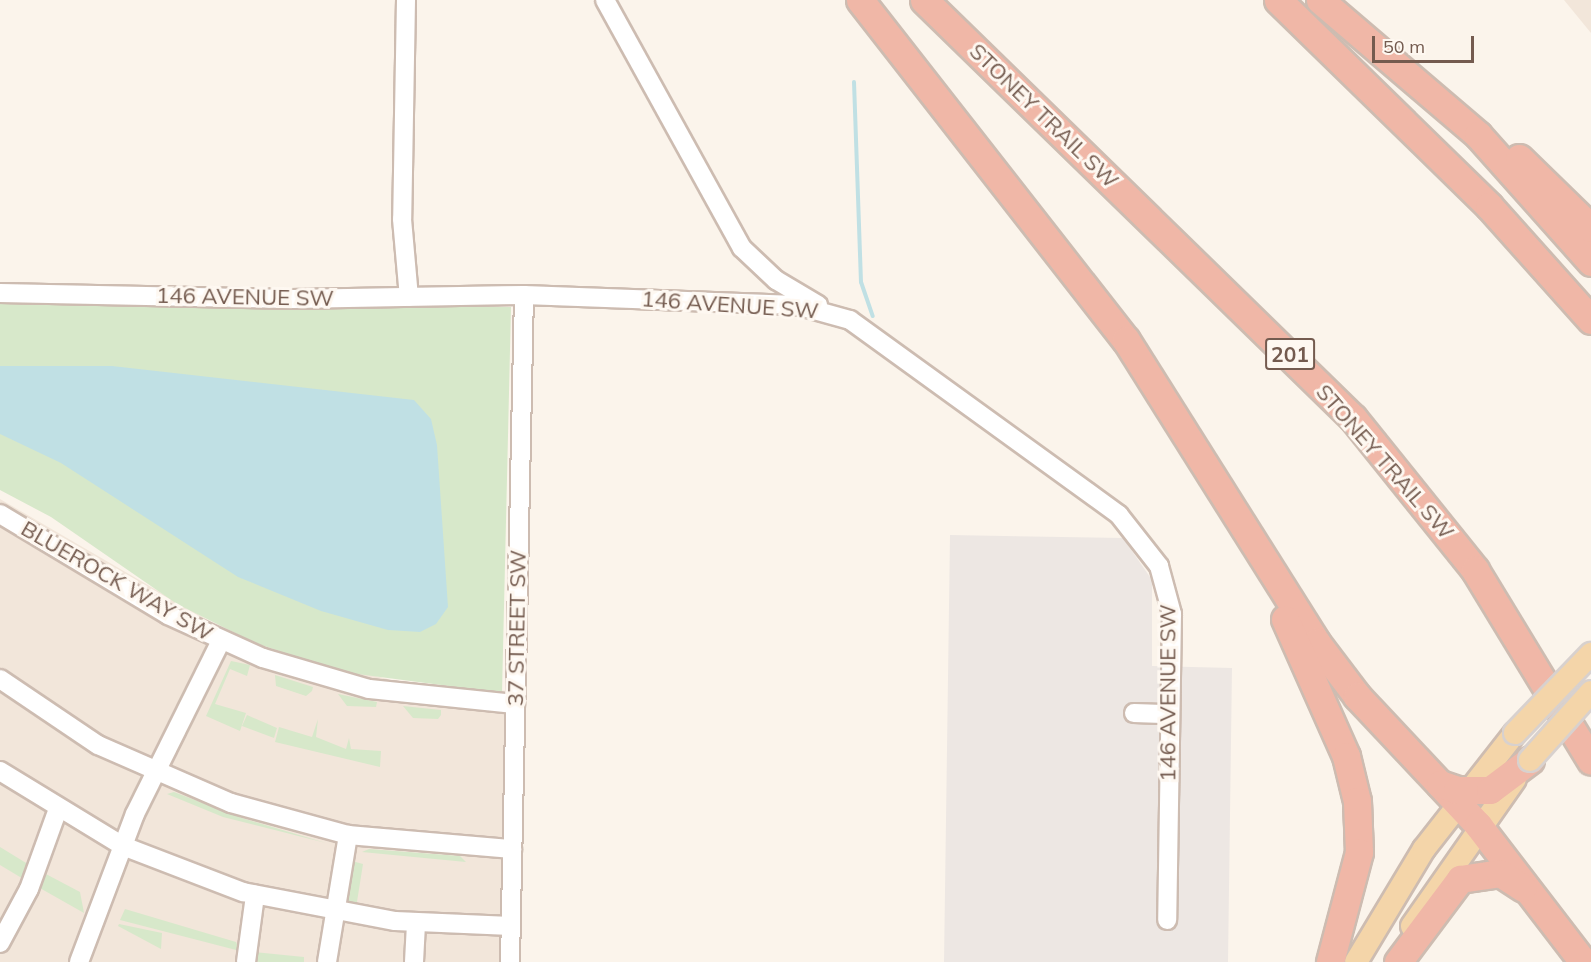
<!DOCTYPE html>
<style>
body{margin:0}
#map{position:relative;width:1591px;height:962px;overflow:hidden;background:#fbf4eb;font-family:Mulish,sans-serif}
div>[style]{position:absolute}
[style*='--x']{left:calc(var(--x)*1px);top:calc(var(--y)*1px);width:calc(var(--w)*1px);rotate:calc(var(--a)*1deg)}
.residential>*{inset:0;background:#f2e6da}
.industrial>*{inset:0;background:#ede7e3}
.green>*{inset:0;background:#d7e8ca}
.water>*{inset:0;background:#c0e0e4}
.stream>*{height:4px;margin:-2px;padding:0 2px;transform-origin:2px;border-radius:2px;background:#c0e0e4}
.roads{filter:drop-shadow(2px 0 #cdbcb1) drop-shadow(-2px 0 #cdbcb1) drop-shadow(0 2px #cdbcb1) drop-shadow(0 -2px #cdbcb1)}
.minor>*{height:18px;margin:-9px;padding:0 9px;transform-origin:9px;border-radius:9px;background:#fff}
.major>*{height:22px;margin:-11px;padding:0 11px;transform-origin:11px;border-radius:11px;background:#f4d5a9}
.highway>*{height:27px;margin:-13.5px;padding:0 13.5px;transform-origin:13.5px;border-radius:13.5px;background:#f0b7a7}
.bridges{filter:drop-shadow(2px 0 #d8d1ce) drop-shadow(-2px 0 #d8d1ce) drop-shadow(0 2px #d8d1ce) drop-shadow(0 -2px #d8d1ce)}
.major-bridge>*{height:22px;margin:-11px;padding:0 11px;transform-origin:11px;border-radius:11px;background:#f4d5a9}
span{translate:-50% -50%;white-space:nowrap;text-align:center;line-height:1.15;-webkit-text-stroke:6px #fef8f1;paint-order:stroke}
.shield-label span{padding:2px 4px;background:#fef8f1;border:2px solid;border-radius:4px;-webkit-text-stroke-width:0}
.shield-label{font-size:21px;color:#745b4f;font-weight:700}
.street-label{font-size:22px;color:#745b4f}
.scale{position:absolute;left:1372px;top:36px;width:102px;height:27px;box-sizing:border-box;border:3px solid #745b4f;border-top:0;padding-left:8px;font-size:18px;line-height:21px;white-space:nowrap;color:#745b4f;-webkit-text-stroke:4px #fef8f1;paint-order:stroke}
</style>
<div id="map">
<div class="residential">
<i style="clip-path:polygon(1564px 0,1591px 0,1591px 33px)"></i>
<i style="clip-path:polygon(0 499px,244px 641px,429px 690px,524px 691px,514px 962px,0 962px)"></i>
</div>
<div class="industrial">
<i style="clip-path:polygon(950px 535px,1123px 538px,1152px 580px,1152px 666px,1232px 668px,1228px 962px,944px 962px)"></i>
</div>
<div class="green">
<i style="clip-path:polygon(0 295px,511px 307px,502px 693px,342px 672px,255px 643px,177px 604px,51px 517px,0 490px)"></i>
<i style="clip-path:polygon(231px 661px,250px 665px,247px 676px,230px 669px,215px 704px,246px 713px,240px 731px,206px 716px)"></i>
<i style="clip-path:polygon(275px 675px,313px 687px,312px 691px,306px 696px,276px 686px)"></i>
<i style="clip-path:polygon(338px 694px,377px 702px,376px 707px,347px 706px)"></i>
<i style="clip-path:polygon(403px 706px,441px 710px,441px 715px,438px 719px,413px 718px)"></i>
<i style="clip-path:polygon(247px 715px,277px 728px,274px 738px,242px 726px)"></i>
<i style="clip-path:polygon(318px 719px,316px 737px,346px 749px,349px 738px,351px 749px,381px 751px,380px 767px,275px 742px,279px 727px,312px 737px)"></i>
<i style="clip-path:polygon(174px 792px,242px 818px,326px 843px,223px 817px,167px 794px)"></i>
<i style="clip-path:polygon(0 847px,31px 866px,25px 880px,0 865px)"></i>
<i style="clip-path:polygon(369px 849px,460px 856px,466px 862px,362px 852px)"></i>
<i style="clip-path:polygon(352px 861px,363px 864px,356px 908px,344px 903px)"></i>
<i style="clip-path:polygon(44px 873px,80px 892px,84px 913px,38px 887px)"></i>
<i style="clip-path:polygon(125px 909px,236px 942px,240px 951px,120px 920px)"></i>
<i style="clip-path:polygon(119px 924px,162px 933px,161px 949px,118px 926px)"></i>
<i style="clip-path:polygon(254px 952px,304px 957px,304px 962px,259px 962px,254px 961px)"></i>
</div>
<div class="water">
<i style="clip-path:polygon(0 366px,112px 366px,414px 400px,431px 419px,437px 445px,448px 607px,436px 624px,420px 632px,388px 630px,321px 611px,238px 577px,61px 463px,0 434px)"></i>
</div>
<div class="stream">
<i style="--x:854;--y:82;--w:200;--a:88"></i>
<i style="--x:861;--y:282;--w:36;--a:71"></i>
</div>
<div class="roads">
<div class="minor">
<i style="--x:406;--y:0;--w:219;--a:91"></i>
<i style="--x:402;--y:219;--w:78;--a:84.9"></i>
<i style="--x:605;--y:0;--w:283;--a:61.1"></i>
<i style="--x:742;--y:248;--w:47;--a:43.3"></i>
<i style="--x:776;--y:280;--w:49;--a:30.8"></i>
<i style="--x:0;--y:293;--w:292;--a:1.2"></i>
<i style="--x:292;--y:299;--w:232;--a:-1"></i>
<i style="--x:524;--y:295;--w:272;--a:2.1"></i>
<i style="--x:796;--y:305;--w:56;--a:15.5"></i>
<i style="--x:850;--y:320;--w:332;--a:35.9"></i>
<i style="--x:1119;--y:515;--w:65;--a:51.9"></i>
<i style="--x:1159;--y:566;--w:50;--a:74.8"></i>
<i style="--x:1172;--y:614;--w:306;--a:90.9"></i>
<i style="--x:0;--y:514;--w:196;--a:31"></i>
<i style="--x:168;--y:615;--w:104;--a:24.4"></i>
<i style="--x:263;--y:658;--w:110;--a:16.3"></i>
<i style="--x:369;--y:689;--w:147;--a:5.9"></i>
<i style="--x:0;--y:679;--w:118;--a:34"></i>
<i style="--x:98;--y:745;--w:145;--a:23.6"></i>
<i style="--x:231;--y:803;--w:121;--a:15.3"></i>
<i style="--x:348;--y:835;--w:165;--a:4.9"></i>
<i style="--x:1134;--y:713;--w:36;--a:2"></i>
<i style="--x:0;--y:771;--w:144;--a:31.4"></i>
<i style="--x:123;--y:846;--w:129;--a:21"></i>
<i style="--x:243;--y:892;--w:155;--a:10.8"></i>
<i style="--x:395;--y:921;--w:116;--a:2.5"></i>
<i style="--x:0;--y:943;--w:61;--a:-61.8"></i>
<i style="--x:29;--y:889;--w:85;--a:-70.1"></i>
<i style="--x:79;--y:962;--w:158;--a:-69.3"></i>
<i style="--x:135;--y:814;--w:193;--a:-63.6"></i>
<i style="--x:246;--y:962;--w:68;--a:-82.3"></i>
<i style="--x:327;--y:962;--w:129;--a:-80.6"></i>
<i style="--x:414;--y:962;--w:39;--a:-87"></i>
<i style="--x:510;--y:962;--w:667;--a:-88.8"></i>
</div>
<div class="major">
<i style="--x:1412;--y:926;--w:179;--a:-55"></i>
<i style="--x:1356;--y:962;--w:132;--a:-59"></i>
<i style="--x:1424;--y:849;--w:147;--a:-51.9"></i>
</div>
<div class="highway">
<i style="--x:860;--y:0;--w:432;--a:52"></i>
<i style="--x:1126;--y:340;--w:357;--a:57.8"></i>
<i style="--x:1316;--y:642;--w:68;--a:52.8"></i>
<i style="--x:1357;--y:696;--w:177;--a:46.8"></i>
<i style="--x:1478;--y:825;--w:173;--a:52.5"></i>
<i style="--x:924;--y:0;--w:599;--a:44.26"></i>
<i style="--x:1353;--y:418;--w:195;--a:51.2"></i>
<i style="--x:1475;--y:570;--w:223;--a:58.7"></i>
<i style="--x:1278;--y:0;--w:295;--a:44.3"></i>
<i style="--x:1489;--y:206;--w:153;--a:48.2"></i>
<i style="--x:1320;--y:0;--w:208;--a:40.5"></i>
<i style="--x:1478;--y:135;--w:170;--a:48.3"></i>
<i style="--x:1519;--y:158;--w:100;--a:44.2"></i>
<i style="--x:1285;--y:619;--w:150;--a:66"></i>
<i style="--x:1346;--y:756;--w:46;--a:76.3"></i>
<i style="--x:1357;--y:801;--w:51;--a:87.8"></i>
<i style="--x:1359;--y:852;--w:114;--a:104.8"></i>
<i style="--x:1440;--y:784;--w:18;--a:19"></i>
<i style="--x:1457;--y:790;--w:33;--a:0"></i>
<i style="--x:1490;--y:790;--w:50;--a:-36.9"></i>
<i style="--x:1398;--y:962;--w:104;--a:-53.2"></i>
<i style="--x:1460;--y:879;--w:40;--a:-8.5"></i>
<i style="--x:1500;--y:873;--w:27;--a:33"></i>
</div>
</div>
<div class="bridges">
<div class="major-bridge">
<i style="--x:1515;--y:733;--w:110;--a:-46.1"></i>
<i style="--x:1530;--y:760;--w:91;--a:-48.1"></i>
</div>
</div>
<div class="shield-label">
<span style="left:1290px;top:354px">201</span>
</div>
<div class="street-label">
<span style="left:1044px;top:116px;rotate:44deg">STONEY TRAIL SW</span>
<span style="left:245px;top:297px;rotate:1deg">146 AVENUE SW</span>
<span style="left:730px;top:305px;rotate:4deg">146 AVENUE SW</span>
<span style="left:1385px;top:462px;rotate:49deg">STONEY TRAIL SW</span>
<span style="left:117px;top:581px;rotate:30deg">BLUEROCK WAY SW</span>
<span style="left:517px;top:628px;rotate:-89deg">37 STREET SW</span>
<span style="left:1168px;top:693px;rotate:-90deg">146 AVENUE SW</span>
</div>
<div class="scale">50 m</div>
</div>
